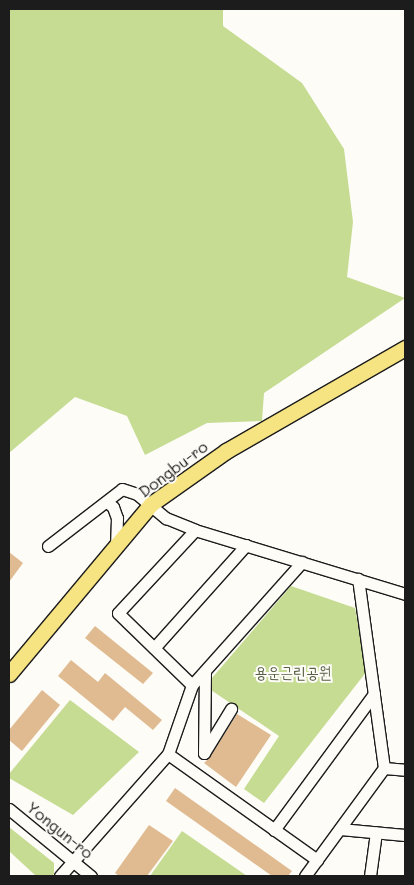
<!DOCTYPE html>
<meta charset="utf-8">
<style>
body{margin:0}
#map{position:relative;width:414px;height:885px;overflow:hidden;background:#fdfcf7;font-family:Mali,"Poor Story",sans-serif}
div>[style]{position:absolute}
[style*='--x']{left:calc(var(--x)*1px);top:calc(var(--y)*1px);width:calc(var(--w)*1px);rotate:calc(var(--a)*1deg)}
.green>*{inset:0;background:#c5dc92}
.building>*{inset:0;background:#e0bb91}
.roads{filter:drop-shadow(1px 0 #1c1c1c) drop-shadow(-1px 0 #1c1c1c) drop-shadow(0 1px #1c1c1c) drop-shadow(0 -1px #1c1c1c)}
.minor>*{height:11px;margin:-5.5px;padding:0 5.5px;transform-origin:5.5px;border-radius:5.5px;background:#fdfcf7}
.major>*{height:15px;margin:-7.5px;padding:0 7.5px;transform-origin:7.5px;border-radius:7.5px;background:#f6e381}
span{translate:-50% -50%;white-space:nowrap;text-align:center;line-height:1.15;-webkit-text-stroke:4px #fdfcf7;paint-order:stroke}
.street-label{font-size:16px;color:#1c1c1c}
.park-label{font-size:16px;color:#575f45}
.frame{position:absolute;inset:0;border:10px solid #1c1c1c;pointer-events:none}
</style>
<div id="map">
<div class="green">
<i style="clip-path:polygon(9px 9px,223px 9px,223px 26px,302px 83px,344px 149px,353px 222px,347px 277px,405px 298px,264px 393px,262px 421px,207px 423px,145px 455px,127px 416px,75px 397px,9px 453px)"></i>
<i style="clip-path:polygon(291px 586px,355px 608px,367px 671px,264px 803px,244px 789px,279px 736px,205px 686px)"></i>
<i style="clip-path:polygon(70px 700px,139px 752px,73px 815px,9px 778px,9px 774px)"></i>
<i style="clip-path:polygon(9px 827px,54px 863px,54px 874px,52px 876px,36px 876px,9px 851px)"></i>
<i style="clip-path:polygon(182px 831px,247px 876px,150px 876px)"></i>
</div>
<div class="building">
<i style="clip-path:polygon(9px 552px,23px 563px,9px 582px)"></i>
<i style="clip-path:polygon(95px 626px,153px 673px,143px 684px,85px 638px)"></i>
<i style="clip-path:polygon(71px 660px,98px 682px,105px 673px,162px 720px,153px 730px,125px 707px,113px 721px,58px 676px)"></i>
<i style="clip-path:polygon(42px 690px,60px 705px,22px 751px,9px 740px,9px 730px)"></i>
<i style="clip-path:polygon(237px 714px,271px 735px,236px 787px,204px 763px,210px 757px)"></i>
<i style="clip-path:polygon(175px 788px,292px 871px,288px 876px,272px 876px,166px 801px)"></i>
<i style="clip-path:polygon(149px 825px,173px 841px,147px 876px,119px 876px,115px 873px)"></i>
</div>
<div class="roads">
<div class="minor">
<i style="--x:107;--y:502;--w:8;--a:40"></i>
<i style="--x:113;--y:507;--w:12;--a:70"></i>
<i style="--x:117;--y:518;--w:26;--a:92"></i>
<i style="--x:48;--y:546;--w:93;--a:-37.6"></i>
<i style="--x:122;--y:489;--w:16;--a:18"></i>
<i style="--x:137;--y:494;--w:38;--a:40"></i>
<i style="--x:166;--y:518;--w:31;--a:22"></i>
<i style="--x:195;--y:530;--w:220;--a:16.9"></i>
<i style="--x:154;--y:648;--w:138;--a:-48.2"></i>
<i style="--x:205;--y:672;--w:81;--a:90.7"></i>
<i style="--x:204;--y:753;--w:52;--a:-58.5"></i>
<i style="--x:192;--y:685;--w:103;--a:-135.8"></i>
<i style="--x:118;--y:613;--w:113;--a:-47.1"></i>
<i style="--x:168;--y:754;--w:183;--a:35.4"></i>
<i style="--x:384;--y:768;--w:21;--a:5"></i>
<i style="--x:9;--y:809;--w:106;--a:39.3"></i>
<i style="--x:340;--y:829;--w:65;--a:5.3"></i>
<i style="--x:274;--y:830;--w:169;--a:-53.7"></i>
<i style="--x:60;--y:876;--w:163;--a:-48.5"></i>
<i style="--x:168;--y:754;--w:73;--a:-70.8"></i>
<i style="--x:192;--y:685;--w:165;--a:-48.2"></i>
<i style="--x:305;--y:876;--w:134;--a:-53.8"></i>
<i style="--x:384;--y:768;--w:191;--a:-97.8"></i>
<i style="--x:370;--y:876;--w:44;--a:-82.2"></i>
</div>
<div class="major">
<i style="--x:9;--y:674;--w:222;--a:-50.1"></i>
<i style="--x:151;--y:504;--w:92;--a:-35.2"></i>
<i style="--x:226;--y:451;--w:207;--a:-29.9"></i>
</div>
</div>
<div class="street-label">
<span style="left:173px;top:469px;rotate:-37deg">Dongbu-ro</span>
<span style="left:60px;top:830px;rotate:39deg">Yongun-ro</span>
</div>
<div class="park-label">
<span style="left:293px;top:672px">용운근린공원</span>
</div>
<div class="frame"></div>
</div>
